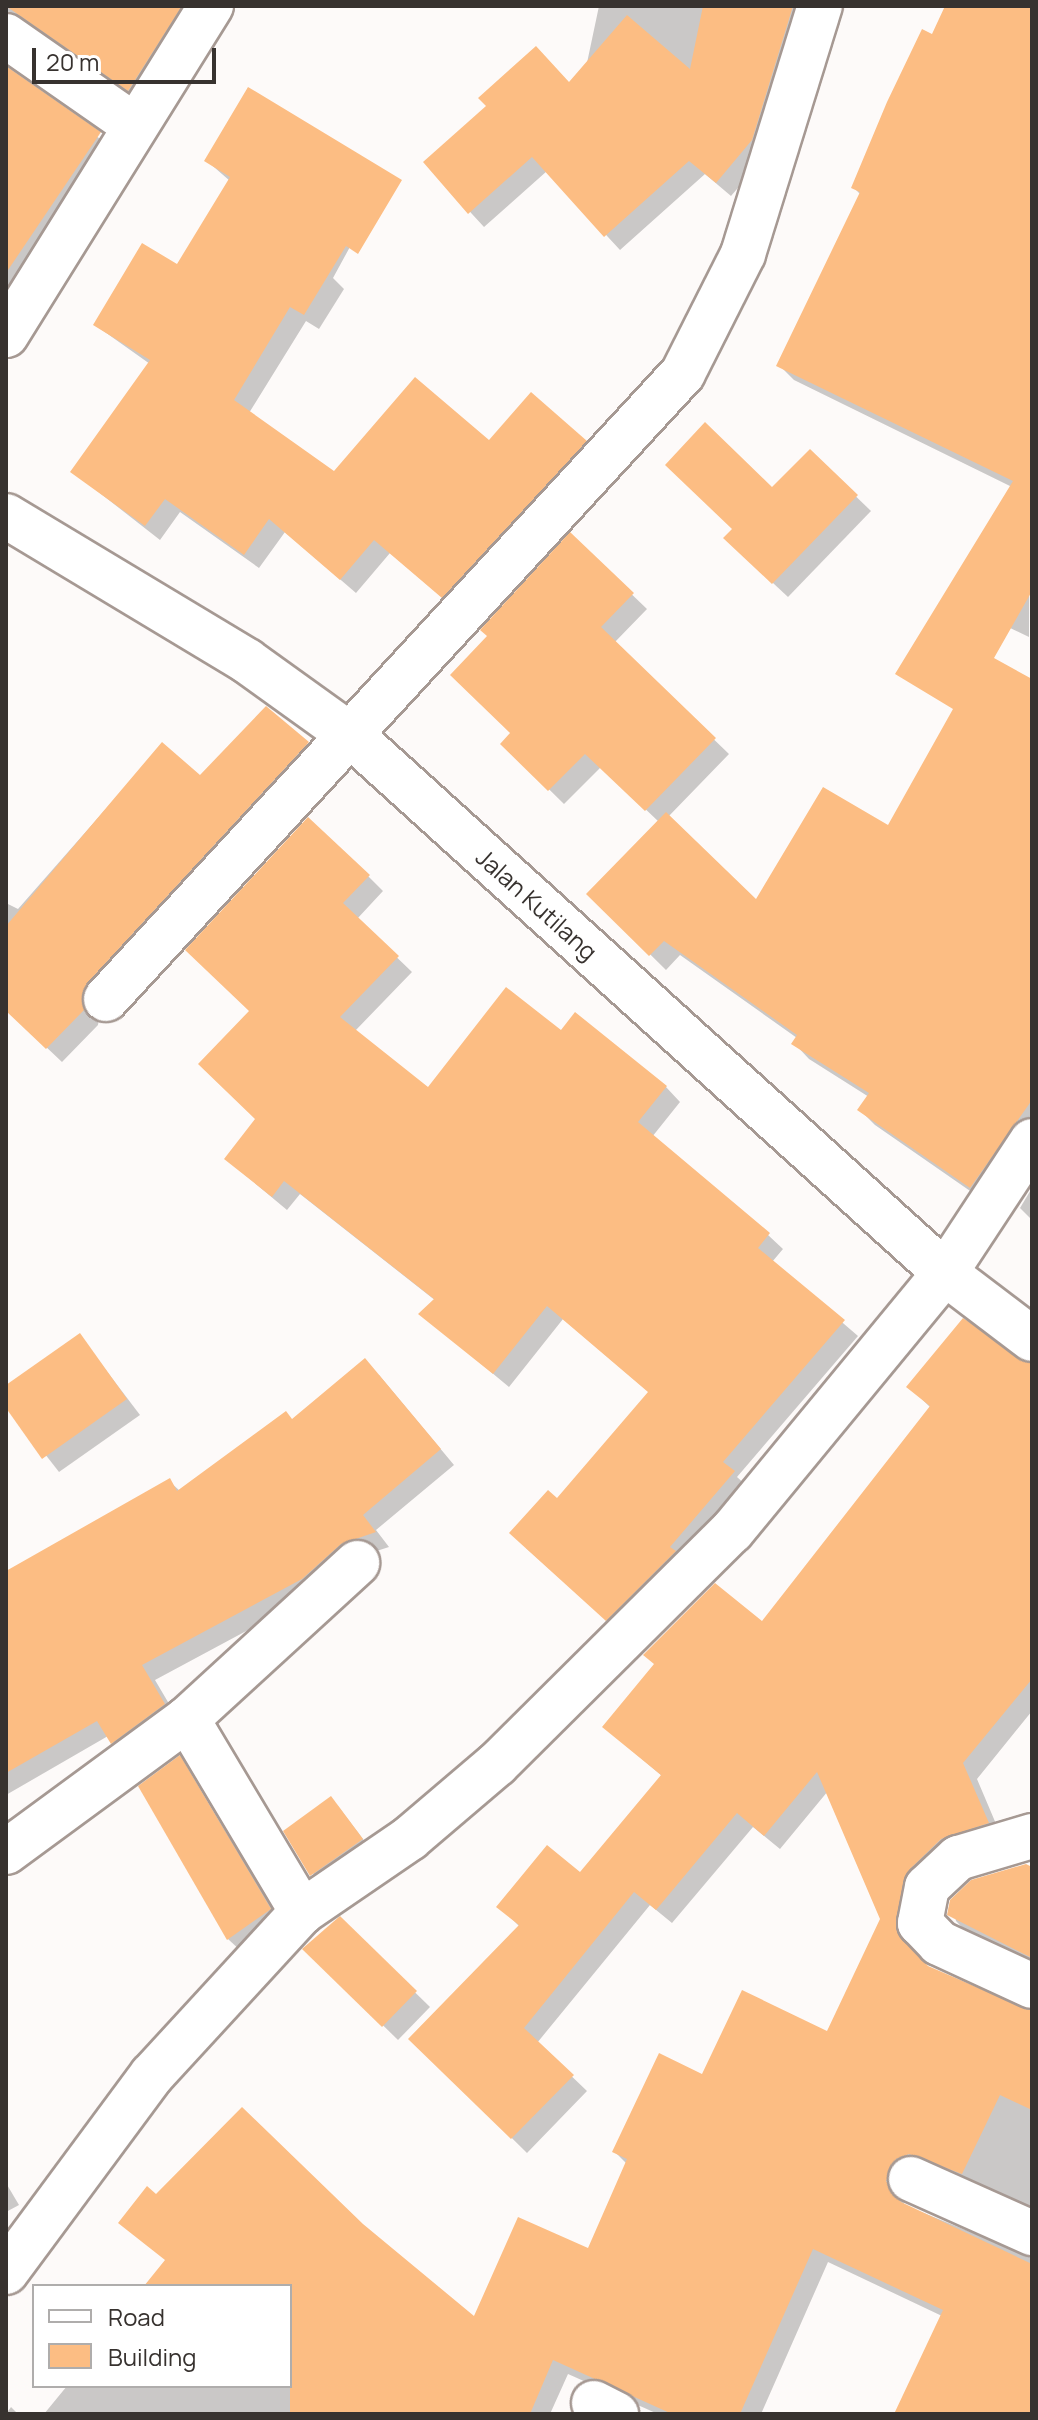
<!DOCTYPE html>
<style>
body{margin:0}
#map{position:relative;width:1038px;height:2420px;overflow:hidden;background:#fdfaf9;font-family:Manrope,sans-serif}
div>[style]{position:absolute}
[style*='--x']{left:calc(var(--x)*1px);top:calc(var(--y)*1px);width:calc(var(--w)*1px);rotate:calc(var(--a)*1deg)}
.shadow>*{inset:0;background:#0003}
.building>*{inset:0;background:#fcbd83}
.roads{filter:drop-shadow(2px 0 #a69993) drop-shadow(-2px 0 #a69993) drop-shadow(0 2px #a69993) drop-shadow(0 -2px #a69993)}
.minor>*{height:44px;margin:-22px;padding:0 22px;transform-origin:22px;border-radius:22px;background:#fff}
span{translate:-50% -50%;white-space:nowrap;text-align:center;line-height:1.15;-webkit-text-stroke:8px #fff;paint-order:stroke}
.street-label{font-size:24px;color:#37322f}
.frame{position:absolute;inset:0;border:8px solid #37322f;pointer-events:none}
.legend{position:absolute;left:32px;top:2284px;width:260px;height:104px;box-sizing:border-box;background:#fff;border:2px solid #afadac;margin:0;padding:10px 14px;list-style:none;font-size:24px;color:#37322f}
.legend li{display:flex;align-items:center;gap:16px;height:40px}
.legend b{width:40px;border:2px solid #afadac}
.scale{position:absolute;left:32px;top:48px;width:184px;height:36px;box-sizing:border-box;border:4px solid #37322f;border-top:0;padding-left:10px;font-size:24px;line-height:28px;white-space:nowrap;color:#37322f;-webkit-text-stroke:6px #fff;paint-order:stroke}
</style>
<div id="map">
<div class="shadow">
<i style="clip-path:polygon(6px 6px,208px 6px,145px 105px,38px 30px,10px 28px,6px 35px)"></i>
<i style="clip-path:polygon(599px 6px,808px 6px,766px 155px,731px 196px,705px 174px,620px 250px,547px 171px,484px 227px,425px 163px,580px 96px)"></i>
<i style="clip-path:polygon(948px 6px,1032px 6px,1029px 637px,968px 608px,1012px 487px,794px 380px,779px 365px,861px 195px,853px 187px)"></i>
<i style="clip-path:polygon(6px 69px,115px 150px,6px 331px)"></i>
<i style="clip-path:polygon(207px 161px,387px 179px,333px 278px,344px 289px,319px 329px,306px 321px,249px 413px,334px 473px,489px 443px,585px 442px,600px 457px,458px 611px,390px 553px,356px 593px,285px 532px,259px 568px,180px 512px,160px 540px,73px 472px,150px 364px,95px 325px,177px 267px,230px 181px)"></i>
<i style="clip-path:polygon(810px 452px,871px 511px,788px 597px,740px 552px,772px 490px)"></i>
<i style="clip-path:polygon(570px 535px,647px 609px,614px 643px,729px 754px,668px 817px,757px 902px,888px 828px,1032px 897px,1032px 1139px,986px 1202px,875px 1125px,860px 1110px,869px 1097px,809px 1059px,794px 1043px,797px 1038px,680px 955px,666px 970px,589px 894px,659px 822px,601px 767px,564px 804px,503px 744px,513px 733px,489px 637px)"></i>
<i style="clip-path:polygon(307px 744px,322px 758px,102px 997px,98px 1025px,62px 1062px,6px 1009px,6px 903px,18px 909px,162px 745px,201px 777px)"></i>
<i style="clip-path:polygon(368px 876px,383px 891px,357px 919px,412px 972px,355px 1031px,429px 1089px,561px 1032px,666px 1087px,680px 1102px,652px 1137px,768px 1235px,783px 1249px,772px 1262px,858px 1336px,737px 1477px,748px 1487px,622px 1634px,526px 1548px,650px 1393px,563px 1319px,509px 1387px,421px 1314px,436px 1301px,300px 1194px,287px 1210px,226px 1159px,257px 1119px,252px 1011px,202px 965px)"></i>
<i style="clip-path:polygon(1032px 1188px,1032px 1220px,1020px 1208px)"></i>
<i style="clip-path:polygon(80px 1336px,140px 1415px,59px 1472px,6px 1404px,6px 1388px)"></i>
<i style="clip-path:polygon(1032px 1361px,1032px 1711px,977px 1779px,1002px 1838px,909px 1935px,927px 1967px,1032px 2012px,1032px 2215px,902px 2185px,904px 2205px,1032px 2257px,1032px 2414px,901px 2414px,942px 2316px,828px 2262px,761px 2414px,658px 2414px,568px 2374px,550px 2414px,467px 2414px,589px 2251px,627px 2164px,614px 2151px,703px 2077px,828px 2034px,882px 1919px,828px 1791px,780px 1849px,753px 1827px,672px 1923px,650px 1905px,537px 2043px,587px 2091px,527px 2153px,411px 2039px,520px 1927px,499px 1906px,580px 1875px,662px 1776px,604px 1727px,763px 1624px,931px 1408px,909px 1387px)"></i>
<i style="clip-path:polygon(379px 1375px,454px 1465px,376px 1530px,389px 1547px,355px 1558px,317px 1593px,155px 1680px,178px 1719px,126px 1757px,108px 1736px,6px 1795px,6px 1573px,169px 1481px,180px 1491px)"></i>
<i style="clip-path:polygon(179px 1758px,284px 1924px,243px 1953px,228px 1939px)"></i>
<i style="clip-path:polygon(338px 1806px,369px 1847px,319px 1882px,286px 1832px)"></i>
<i style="clip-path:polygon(1032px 1869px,1032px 1967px,971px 1937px,956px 1921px,952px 1900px)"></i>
<i style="clip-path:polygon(340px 1919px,430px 2007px,398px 2040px,305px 1949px)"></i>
<i style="clip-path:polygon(242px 2109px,409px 2414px,44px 2414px,67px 2386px,290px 2386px,290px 2286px,150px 2286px,257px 2192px)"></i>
<i style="clip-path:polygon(6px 2183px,19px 2205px,6px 2212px)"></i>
<i style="clip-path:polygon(11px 2407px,18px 2414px,6px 2414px)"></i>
</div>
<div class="building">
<i style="clip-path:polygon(6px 6px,182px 6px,128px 91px)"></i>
<i style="clip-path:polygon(703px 6px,793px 6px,752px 140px,716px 183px,689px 161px,604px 237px,532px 157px,468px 214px,423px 162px,486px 106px,478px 98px,536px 46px,569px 82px,627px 15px,690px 69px)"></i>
<i style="clip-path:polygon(945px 6px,1032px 6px,1032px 591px,994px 658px,1032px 679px,1032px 1100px,970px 1188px,857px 1110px,869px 1093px,791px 1044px,797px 1035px,664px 941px,649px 956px,586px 894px,666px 812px,756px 899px,823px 787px,888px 825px,953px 709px,895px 674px,1013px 481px,776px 366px,860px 192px,851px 188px,887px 102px,922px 29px,932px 34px)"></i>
<i style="clip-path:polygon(6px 66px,101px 132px,6px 273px)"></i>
<i style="clip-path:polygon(248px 87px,402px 180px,358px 254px,346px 246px,304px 315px,290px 307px,234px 400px,334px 471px,415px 377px,489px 440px,531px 392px,587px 441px,442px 598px,374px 540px,340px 580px,269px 519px,244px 555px,165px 499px,145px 526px,70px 472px,150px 360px,93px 325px,142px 243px,177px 264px,230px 177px,204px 161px)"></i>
<i style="clip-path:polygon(705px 422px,772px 487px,810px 449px,858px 495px,772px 584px,723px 538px,732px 529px,665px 465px)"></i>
<i style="clip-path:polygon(570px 532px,634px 593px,601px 627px,716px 738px,645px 811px,585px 754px,548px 791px,500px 744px,510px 733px,450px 675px,487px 636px,480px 630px)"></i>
<i style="clip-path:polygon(266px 706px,309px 742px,88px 982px,84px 1010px,46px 1049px,6px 1011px,6px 926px,162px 742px,200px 775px)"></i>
<i style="clip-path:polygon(308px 817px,370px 875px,343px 903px,399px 956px,340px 1017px,428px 1087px,506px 987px,561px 1030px,575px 1012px,667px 1086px,638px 1122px,770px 1233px,758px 1248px,845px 1320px,723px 1462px,735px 1471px,670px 1547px,676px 1551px,606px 1621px,509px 1533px,548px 1490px,557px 1498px,648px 1392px,547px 1306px,493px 1374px,418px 1314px,434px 1299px,284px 1181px,272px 1197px,224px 1159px,255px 1119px,198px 1064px,249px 1011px,185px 950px)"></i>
<i style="clip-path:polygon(963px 1318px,1032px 1363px,1032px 1679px,963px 1763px,989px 1823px,941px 1839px,910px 1869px,896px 1929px,928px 1966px,1032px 2011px,1032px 2110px,1000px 2095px,962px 2174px,909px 2154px,896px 2159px,886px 2181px,901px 2202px,1032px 2264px,1032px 2414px,894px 2414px,943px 2310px,813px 2249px,740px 2414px,672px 2414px,553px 2360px,530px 2414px,290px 2414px,290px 2286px,144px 2286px,165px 2260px,118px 2223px,147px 2186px,156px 2194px,242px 2107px,363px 2224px,474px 2316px,518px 2217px,588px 2248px,627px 2159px,612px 2152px,659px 2053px,702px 2074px,742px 1990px,827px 2031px,880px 1919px,817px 1772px,764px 1836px,737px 1813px,656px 1910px,634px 1892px,524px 2028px,574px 2075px,511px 2139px,408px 2039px,519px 1925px,496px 1907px,547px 1845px,580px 1872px,661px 1775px,602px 1727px,654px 1664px,643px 1655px,715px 1583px,762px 1621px,930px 1406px,906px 1387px)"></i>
<i style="clip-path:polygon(80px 1333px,127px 1399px,42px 1459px,6px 1408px,6px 1385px)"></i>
<i style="clip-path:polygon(365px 1358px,441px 1449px,363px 1515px,376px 1532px,341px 1544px,302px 1579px,142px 1665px,165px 1704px,111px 1744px,97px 1721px,6px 1773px,6px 1571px,170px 1478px,177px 1491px,286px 1411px,292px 1419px)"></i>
<i style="clip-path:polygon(180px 1755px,271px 1909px,227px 1940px,138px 1786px)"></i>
<i style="clip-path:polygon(331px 1796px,363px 1839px,310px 1876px,283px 1831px)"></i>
<i style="clip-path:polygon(1026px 1864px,1032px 1867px,1032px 1958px,947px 1915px,950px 1900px,971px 1880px)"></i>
<i style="clip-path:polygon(340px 1916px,417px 1991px,382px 2027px,302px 1949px)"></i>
</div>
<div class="roads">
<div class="minor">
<i style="--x:6;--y:36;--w:157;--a:34.9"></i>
<i style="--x:6;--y:335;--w:388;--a:-58.1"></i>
<i style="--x:6;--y:516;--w:281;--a:31"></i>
<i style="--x:247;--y:661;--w:132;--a:35.7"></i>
<i style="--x:354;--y:738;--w:797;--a:42.15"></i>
<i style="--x:945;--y:1273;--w:109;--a:37.2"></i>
<i style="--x:106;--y:999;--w:851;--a:-47.33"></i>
<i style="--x:683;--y:373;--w:133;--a:-63.2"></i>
<i style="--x:743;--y:254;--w:260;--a:-72.8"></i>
<i style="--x:187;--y:1719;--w:225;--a:59.2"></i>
<i style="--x:1032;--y:1836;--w:77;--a:163.4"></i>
<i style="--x:958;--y:1858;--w:42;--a:136.9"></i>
<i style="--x:927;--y:1887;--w:37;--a:101"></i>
<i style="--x:920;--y:1923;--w:28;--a:46"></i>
<i style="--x:939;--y:1943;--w:102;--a:24.8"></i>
<i style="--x:6;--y:1852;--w:225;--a:-36.3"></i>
<i style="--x:187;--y:1719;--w:231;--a:-42.5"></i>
<i style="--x:911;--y:2179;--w:133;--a:24.1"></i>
<i style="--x:6;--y:2272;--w:245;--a:-53.5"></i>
<i style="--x:152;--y:2075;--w:222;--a:-47.4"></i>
<i style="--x:302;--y:1912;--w:131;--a:-34.4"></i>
<i style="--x:410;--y:1838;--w:114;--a:-40.4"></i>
<i style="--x:497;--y:1764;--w:331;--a:-44.8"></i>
<i style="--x:732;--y:1531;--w:335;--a:-50.5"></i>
<i style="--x:945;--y:1273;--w:158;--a:-56.6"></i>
<i style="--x:594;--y:2403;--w:25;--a:27"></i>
</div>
</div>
<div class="street-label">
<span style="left:537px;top:904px;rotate:42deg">Jalan Kutilang</span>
</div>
<div class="frame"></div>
<ul class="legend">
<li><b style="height:10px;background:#fff"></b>Road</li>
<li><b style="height:22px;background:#fcbd83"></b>Building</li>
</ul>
<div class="scale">20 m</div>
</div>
